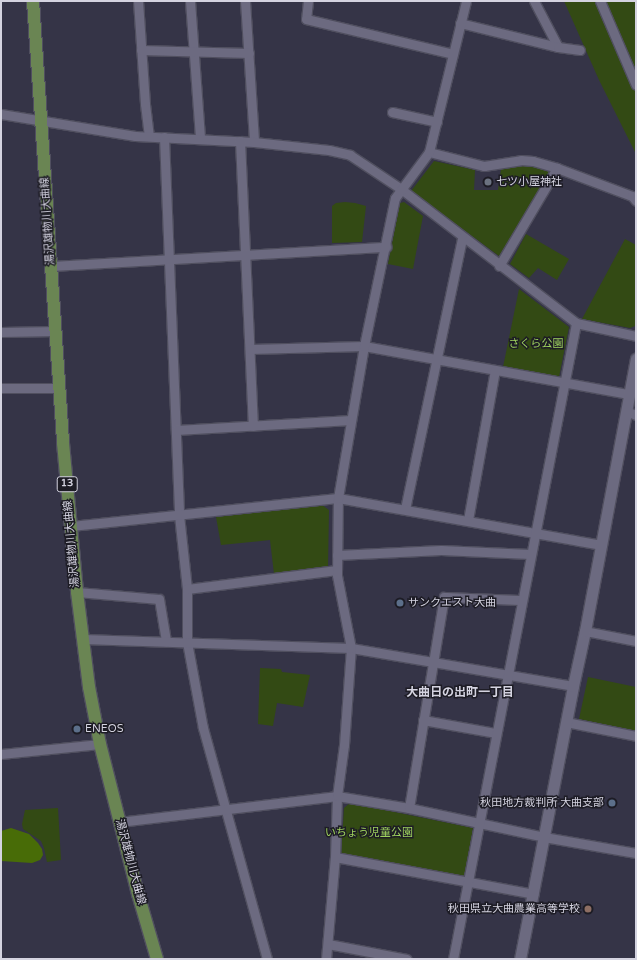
<!DOCTYPE html>
<meta charset="utf-8">
<style>
body{margin:0}
#map{position:relative;width:637px;height:960px;overflow:hidden;background:#353447;font-family:"Varela Round","Noto Sans JP",sans-serif}
div>[style]{position:absolute}
[style*='--x']{left:calc(var(--x)*1px);top:calc(var(--y)*1px);width:calc(var(--w)*1px);rotate:calc(var(--a)*1deg)}
.green>*{inset:0;background:#334a14}
.forest>*{inset:0;background:#486c07}
.roads{filter:drop-shadow(1px 0 #504f5f) drop-shadow(-1px 0 #504f5f) drop-shadow(0 1px #504f5f) drop-shadow(0 -1px #504f5f)}
.minor>*{height:9px;margin:-4.5px;padding:0 4.5px;transform-origin:4.5px;border-radius:4.5px;background:#6c6a80}
.tertiary>*{height:11px;margin:-5.5px;padding:0 5.5px;transform-origin:5.5px;border-radius:5.5px;background:#6c6a80}
.primary>*{height:12px;margin:-6px;padding:0 6px;transform-origin:6px;border-radius:6px;background:#6a8553}
.dots>*{width:11px;height:11px;translate:-50% -50%;box-sizing:border-box;border:2px solid #1d1c25;border-radius:50%}
span{translate:-50% -50%;white-space:nowrap;text-align:center;line-height:1.15;-webkit-text-stroke:3px #1d1c25;paint-order:stroke}
.shield-label span{padding:1px 3px;background:#1d1c25;border:1px solid;border-radius:3px;-webkit-text-stroke-width:0}
.shield-label{font-size:10px;color:#d4d3e0;font-weight:700}
.poi-label{font-size:11px;color:#d4d3e0}
.left{translate:0 -50%;text-align:left}
.right{translate:-100% -50%;text-align:right}
.street-label{font-size:11px;color:#d4d3e0}
.park-label{font-size:11px;color:#9fd35e}
.neighbourhood-label{font-size:12px;color:#d4d3e0;font-weight:700}
.frame{position:absolute;inset:0;border:2px solid #d4d3e0;pointer-events:none}
</style>
<div id="map">
<div class="green">
<i style="clip-path:polygon(564px 1px,636px 1px,636px 154px,599px 80px)"></i>
<i style="clip-path:polygon(434px 161px,475px 170px,474px 190px,498px 190px,501px 169px,521px 165px,531px 165px,553px 171px,499px 256px,411px 191px)"></i>
<i style="clip-path:polygon(345px 202px,355px 203px,366px 206px,362px 242px,332px 243px,332px 206px,336px 203px)"></i>
<i style="clip-path:polygon(404px 202px,423px 216px,413px 269px,388px 264px,400px 203px)"></i>
<i style="clip-path:polygon(526px 234px,569px 259px,557px 280px,538px 268px,529px 278px,510px 264px)"></i>
<i style="clip-path:polygon(625px 239px,636px 245px,635px 326px,630px 328px,582px 319px)"></i>
<i style="clip-path:polygon(519px 289px,569px 327px,559px 377px,503px 367px)"></i>
<i style="clip-path:polygon(322px 505px,329px 510px,328px 568px,274px 574px,270px 540px,221px 545px,216px 517px)"></i>
<i style="clip-path:polygon(260px 668px,281px 669px,282px 672px,310px 675px,303px 707px,277px 703px,273px 726px,258px 724px)"></i>
<i style="clip-path:polygon(588px 677px,636px 687px,636px 731px,579px 719px)"></i>
<i style="clip-path:polygon(350px 803px,473px 828px,464px 878px,341px 855px,344px 808px)"></i>
<i style="clip-path:polygon(58px 808px,61px 860px,47px 862px,44px 848px,41px 841px,23px 829px,22px 824px,25px 810px)"></i>
</div>
<div class="forest">
<i style="clip-path:polygon(11px 828px,29px 834px,38px 843px,42px 849px,43px 855px,40px 860px,32px 863px,1px 861px,1px 831px)"></i>
</div>
<div class="roads">
<div class="minor">
<i style="--x:138;--y:1;--w:103;--a:86.1"></i>
<i style="--x:145;--y:104;--w:32;--a:83"></i>
<i style="--x:190;--y:1;--w:137;--a:85.8"></i>
<i style="--x:245;--y:1;--w:141;--a:86.3"></i>
<i style="--x:308;--y:1;--w:18;--a:96"></i>
<i style="--x:306;--y:19;--w:151;--a:13.4"></i>
<i style="--x:534;--y:1;--w:52;--a:62.4"></i>
<i style="--x:600;--y:1;--w:91;--a:66.8"></i>
<i style="--x:460;--y:23;--w:101;--a:13.8"></i>
<i style="--x:558;--y:47;--w:22;--a:8"></i>
<i style="--x:141;--y:50;--w:108;--a:1.6"></i>
<i style="--x:392;--y:112;--w:46;--a:12.5"></i>
<i style="--x:1;--y:114;--w:136;--a:9.3"></i>
<i style="--x:135;--y:136;--w:119;--a:2.9"></i>
<i style="--x:254;--y:142;--w:75;--a:6.1"></i>
<i style="--x:329;--y:150;--w:22;--a:13"></i>
<i style="--x:350;--y:155;--w:61;--a:33.7"></i>
<i style="--x:401;--y:189;--w:220;--a:37.4"></i>
<i style="--x:576;--y:323;--w:61;--a:12.2"></i>
<i style="--x:164;--y:137;--w:378;--a:87.7"></i>
<i style="--x:179;--y:515;--w:74;--a:83.8"></i>
<i style="--x:187;--y:589;--w:53;--a:90"></i>
<i style="--x:187;--y:642;--w:87;--a:79.5"></i>
<i style="--x:203;--y:728;--w:240;--a:74.5"></i>
<i style="--x:240;--y:141;--w:285;--a:87.4"></i>
<i style="--x:429;--y:152;--w:57;--a:14.3"></i>
<i style="--x:484;--y:166;--w:37;--a:-9"></i>
<i style="--x:521;--y:160;--w:12;--a:5"></i>
<i style="--x:533;--y:161;--w:25;--a:16"></i>
<i style="--x:557;--y:168;--w:80;--a:20.5"></i>
<i style="--x:632;--y:196;--w:6;--a:51"></i>
<i style="--x:52;--y:266;--w:335;--a:-3.3"></i>
<i style="--x:499;--y:266;--w:114;--a:-59.4"></i>
<i style="--x:1;--y:332;--w:55;--a:-1"></i>
<i style="--x:250;--y:349;--w:114;--a:-1.5"></i>
<i style="--x:364;--y:346;--w:269;--a:10.3"></i>
<i style="--x:1;--y:388;--w:58;--a:0"></i>
<i style="--x:626;--y:411;--w:11;--a:22"></i>
<i style="--x:176;--y:430;--w:175;--a:-3.3"></i>
<i style="--x:405;--y:509;--w:277;--a:-78.1"></i>
<i style="--x:468;--y:520;--w:152;--a:-79.8"></i>
<i style="--x:71;--y:526;--w:268;--a:-6"></i>
<i style="--x:338;--y:498;--w:268;--a:10.1"></i>
<i style="--x:337;--y:555;--w:104;--a:-2.8"></i>
<i style="--x:441;--y:550;--w:89;--a:2.6"></i>
<i style="--x:187;--y:589;--w:151;--a:-7.2"></i>
<i style="--x:77;--y:592;--w:82;--a:4.9"></i>
<i style="--x:159;--y:599;--w:43;--a:80.5"></i>
<i style="--x:585;--y:631;--w:52;--a:11.1"></i>
<i style="--x:83;--y:639;--w:268;--a:1.9"></i>
<i style="--x:351;--y:648;--w:225;--a:9.7"></i>
<i style="--x:423;--y:720;--w:73;--a:10.2"></i>
<i style="--x:566;--y:722;--w:71;--a:11.3"></i>
<i style="--x:1;--y:754;--w:100;--a:-5.8"></i>
<i style="--x:409;--y:808;--w:214;--a:-80.6"></i>
<i style="--x:444;--y:597;--w:77;--a:2.2"></i>
<i style="--x:119;--y:822;--w:220;--a:-6.8"></i>
<i style="--x:337;--y:796;--w:73;--a:9.5"></i>
<i style="--x:409;--y:808;--w:138;--a:12.1"></i>
<i style="--x:544;--y:837;--w:93;--a:9.9"></i>
<i style="--x:335;--y:857;--w:202;--a:10.5"></i>
<i style="--x:328;--y:944;--w:80;--a:10.8"></i>
<i style="--x:326;--y:959;--w:102;--a:-85"></i>
<i style="--x:335;--y:857;--w:61;--a:-88.1"></i>
<i style="--x:337;--y:796;--w:51;--a:-82.2"></i>
<i style="--x:344;--y:745;--w:97;--a:-85.9"></i>
<i style="--x:351;--y:648;--w:74;--a:-100.9"></i>
<i style="--x:337;--y:575;--w:77;--a:-89.3"></i>
<i style="--x:338;--y:498;--w:154;--a:-80.3"></i>
<i style="--x:364;--y:346;--w:151;--a:-78.2"></i>
<i style="--x:395;--y:198;--w:57;--a:-53.5"></i>
<i style="--x:429;--y:152;--w:155;--a:-76.2"></i>
<i style="--x:453;--y:959;--w:648;--a:-79.05"></i>
</div>
<div class="tertiary">
<i style="--x:520;--y:959;--w:278;--a:-79"></i>
<i style="--x:573;--y:686;--w:56;--a:-77.7"></i>
<i style="--x:585;--y:631;--w:277;--a:-79.4"></i>
</div>
<div class="primary">
<i style="--x:33;--y:1;--w:443;--a:86.1"></i>
<i style="--x:63;--y:443;--w:150;--a:84.6"></i>
<i style="--x:77;--y:592;--w:96;--a:82.8"></i>
<i style="--x:89;--y:687;--w:58;--a:79.1"></i>
<i style="--x:100;--y:744;--w:155;--a:75.8"></i>
<i style="--x:138;--y:894;--w:68;--a:73.7"></i>
</div>
</div>
<div class="dots">
<i style="left:488px;top:182px;background:#6b7280"></i>
<i style="left:400px;top:603px;background:#5c6f8a"></i>
<i style="left:77px;top:729px;background:#5c6f8a"></i>
<i style="left:612px;top:803px;background:#5c6f8a"></i>
<i style="left:588px;top:909px;background:#8d6e63"></i>
</div>
<div class="shield-label">
<span style="left:67px;top:484px">13</span>
</div>
<div class="poi-label">
<span class="left" style="left:496px;top:182px">七ツ小屋神社</span>
<span class="left" style="left:408px;top:603px">サンクエスト大曲</span>
<span class="left" style="left:85px;top:729px">ENEOS</span>
<span class="right" style="left:604px;top:803px">秋田地方裁判所 大曲支部</span>
<span class="right" style="left:580px;top:909px">秋田県立大曲農業高等学校</span>
</div>
<div class="street-label">
<span style="left:48px;top:221px;rotate:-94deg">湯沢雄物川大曲線</span>
<span style="left:72px;top:544px;rotate:-95deg">湯沢雄物川大曲線</span>
<span style="left:130px;top:862px;rotate:75deg">湯沢雄物川大曲線</span>
</div>
<div class="park-label">
<span style="left:536px;top:344px">さくら公園</span>
<span style="left:369px;top:833px">いちょう児童公園</span>
</div>
<div class="neighbourhood-label">
<span style="left:460px;top:693px">大曲日の出町一丁目</span>
</div>
<div class="frame"></div>
</div>
